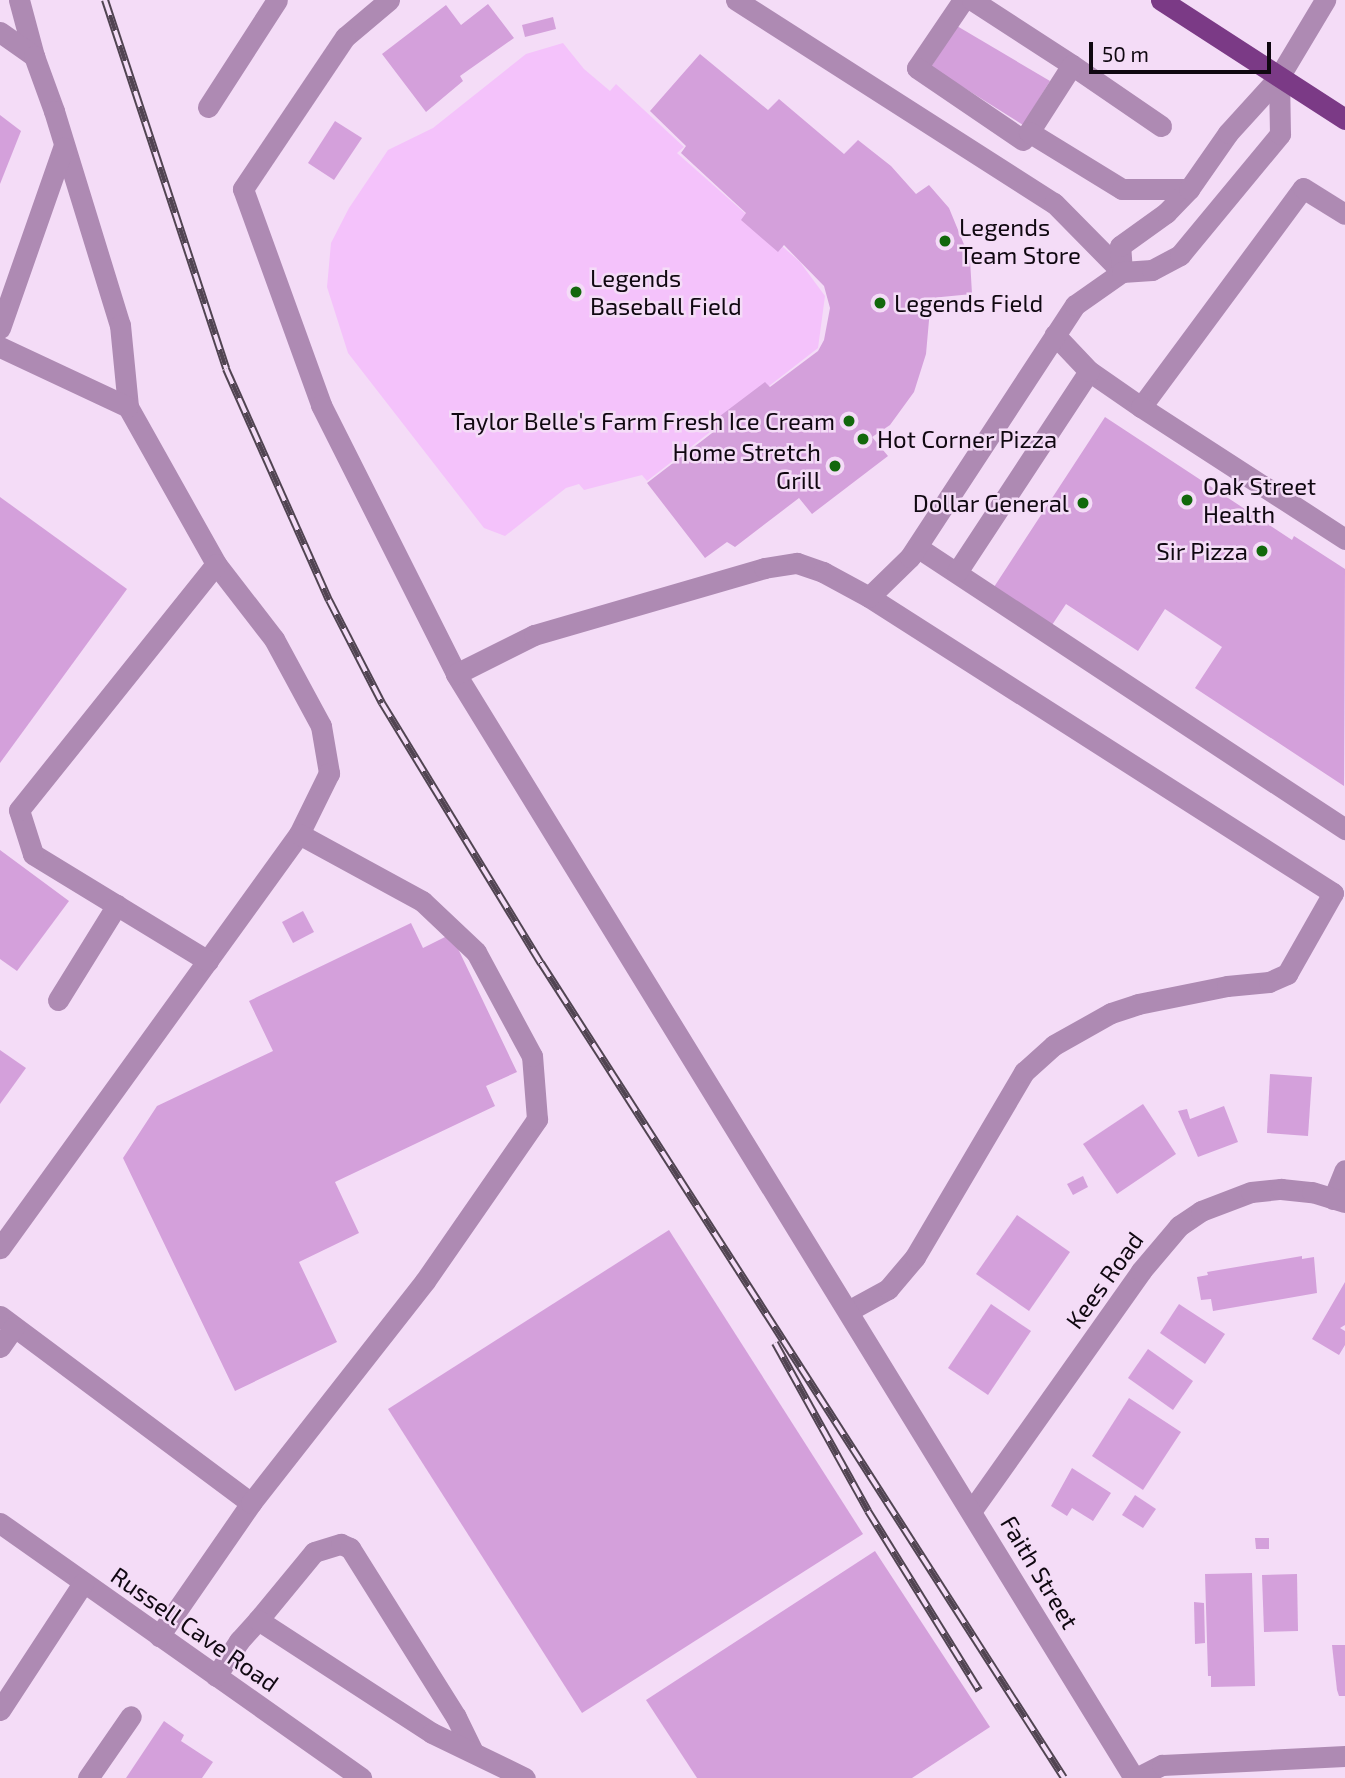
<!DOCTYPE html>
<style>
body{margin:0}
#map{position:relative;width:1345px;height:1778px;overflow:hidden;background:#f4dcf7;font-family:"Exo 2",sans-serif}
div>[style]{position:absolute}
[style*='--x']{left:calc(var(--x)*1px);top:calc(var(--y)*1px);width:calc(var(--w)*1px);rotate:calc(var(--a)*1deg)}
.green>*{inset:0;background:#f4c2fb}
.building>*{inset:0;background:#d4a0db}
.minor>*{height:21px;margin:-10.5px;padding:0 10.5px;transform-origin:10.5px;border-radius:10.5px;background:#ae8ab3}
.major>*{height:21px;margin:-10.5px;padding:0 10.5px;transform-origin:10.5px;border-radius:10.5px;background:#7b3a86}
.rail>*{height:8px;margin-top:-4px;transform-origin:0;background:repeating-linear-gradient(90deg,#f4dcf7 0 16px,#514452 0 32px);box-sizing:border-box;border-block:2px solid #514452}
.dots>*{width:19px;height:19px;translate:-50% -50%;box-sizing:border-box;border:4px solid #f4dcf7;border-radius:50%}
span{translate:-50% -50%;white-space:nowrap;text-align:center;line-height:1.15;-webkit-text-stroke:5px #f4dcf7;paint-order:stroke}
.poi-label{font-size:24px;color:#100811}
.left{translate:0 -50%;text-align:left}
.right{translate:-100% -50%;text-align:right}
.street-label{font-size:24px;color:#100811}
.scale{position:absolute;left:1089px;top:42px;width:182px;height:32px;box-sizing:border-box;border:4px solid #100811;border-top:0;padding-left:9px;font-size:21px;line-height:24px;white-space:nowrap;color:#100811;-webkit-text-stroke:5px #f4dcf7;paint-order:stroke}
</style>
<div id="map">
<div class="green">
<i style="clip-path:polygon(563px 43px,584px 69px,610px 91px,616px 84px,684px 147px,677px 153px,800px 262px,825px 296px,818px 348px,647px 481px,642px 475px,584px 490px,579px 484px,566px 488px,505px 536px,484px 528px,348px 353px,327px 287px,331px 243px,349px 208px,388px 150px,433px 128px,526px 54px)"></i>
</div>
<div class="building">
<i style="clip-path:polygon(488px 4px,514px 38px,460px 76px,463px 81px,426px 112px,382px 54px,446px 5px,461px 25px)"></i>
<i style="clip-path:polygon(553px 17px,556px 29px,525px 37px,522px 25px)"></i>
<i style="clip-path:polygon(957px 26px,1050px 81px,1023px 125px,931px 67px)"></i>
<i style="clip-path:polygon(700px 54px,768px 110px,779px 99px,844px 154px,858px 140px,891px 166px,916px 194px,929px 185px,949px 208px,970px 259px,972px 294px,931px 298px,926px 354px,914px 392px,890px 425px,872px 437px,888px 456px,812px 514px,799px 498px,735px 547px,727px 542px,705px 558px,647px 483px,716px 430px,712px 422px,765px 382px,770px 387px,818px 351px,824px 340px,830px 308px,824px 286px,784px 245px,778px 252px,741px 220px,746px 213px,681px 153px,686px 146px,650px 111px)"></i>
<i style="clip-path:polygon(0 115px,21px 131px,0 184px)"></i>
<i style="clip-path:polygon(335px 121px,362px 138px,334px 180px,308px 163px)"></i>
<i style="clip-path:polygon(1105px 417px,1292px 540px,1294px 536px,1345px 569px,1344px 786px,1195px 688px,1222px 647px,1165px 609px,1138px 651px,1066px 604px,1052px 625px,994px 587px)"></i>
<i style="clip-path:polygon(0 497px,127px 589px,0 763px)"></i>
<i style="clip-path:polygon(0 850px,69px 901px,17px 971px,0 959px)"></i>
<i style="clip-path:polygon(303px 911px,314px 932px,293px 943px,282px 922px)"></i>
<i style="clip-path:polygon(411px 923px,423px 948px,451px 934px,517px 1072px,486px 1086px,495px 1106px,335px 1182px,359px 1233px,299px 1262px,337px 1342px,235px 1391px,123px 1158px,157px 1106px,273px 1051px,249px 1001px)"></i>
<i style="clip-path:polygon(0 1050px,26px 1068px,0 1104px)"></i>
<i style="clip-path:polygon(1270px 1074px,1312px 1077px,1308px 1136px,1267px 1133px)"></i>
<i style="clip-path:polygon(1143px 1104px,1176px 1154px,1117px 1194px,1083px 1144px)"></i>
<i style="clip-path:polygon(1224px 1106px,1238px 1142px,1198px 1157px,1178px 1111px,1187px 1109px,1190px 1119px)"></i>
<i style="clip-path:polygon(1083px 1176px,1088px 1187px,1073px 1195px,1067px 1184px)"></i>
<i style="clip-path:polygon(1017px 1215px,1070px 1252px,1029px 1311px,976px 1274px)"></i>
<i style="clip-path:polygon(669px 1230px,863px 1534px,582px 1713px,388px 1409px)"></i>
<i style="clip-path:polygon(1302px 1256px,1302px 1259px,1314px 1257px,1317px 1293px,1213px 1311px,1211px 1299px,1201px 1300px,1197px 1277px,1208px 1275px,1207px 1272px)"></i>
<i style="clip-path:polygon(1345px 1282px,1345px 1325px,1340px 1328px,1345px 1331px,1345px 1345px,1339px 1355px,1312px 1339px)"></i>
<i style="clip-path:polygon(991px 1304px,1031px 1331px,988px 1395px,948px 1368px)"></i>
<i style="clip-path:polygon(1179px 1304px,1225px 1334px,1205px 1364px,1160px 1333px)"></i>
<i style="clip-path:polygon(1148px 1349px,1193px 1381px,1173px 1410px,1128px 1378px)"></i>
<i style="clip-path:polygon(1129px 1398px,1181px 1432px,1143px 1490px,1092px 1456px)"></i>
<i style="clip-path:polygon(1072px 1468px,1111px 1493px,1093px 1521px,1072px 1508px,1067px 1516px,1051px 1506px)"></i>
<i style="clip-path:polygon(1135px 1495px,1156px 1509px,1143px 1528px,1122px 1515px)"></i>
<i style="clip-path:polygon(1255px 1538px,1269px 1538px,1269px 1549px,1256px 1549px)"></i>
<i style="clip-path:polygon(875px 1551px,990px 1727px,912px 1778px,697px 1778px,646px 1700px)"></i>
<i style="clip-path:polygon(1252px 1573px,1255px 1686px,1211px 1687px,1211px 1676px,1208px 1676px,1205px 1574px)"></i>
<i style="clip-path:polygon(1297px 1574px,1298px 1631px,1264px 1632px,1262px 1575px)"></i>
<i style="clip-path:polygon(1194px 1602px,1204px 1603px,1205px 1643px,1195px 1644px)"></i>
<i style="clip-path:polygon(1332px 1645px,1345px 1645px,1345px 1696px,1339px 1696px,1337px 1690px)"></i>
<i style="clip-path:polygon(164px 1721px,184px 1735px,181px 1741px,213px 1762px,202px 1778px,126px 1778px)"></i>
</div>
<div class="minor">
<i style="--x:19;--y:0;--w:58;--a:75"></i>
<i style="--x:389;--y:0;--w:57;--a:139.9"></i>
<i style="--x:345;--y:37;--w:183;--a:123.9"></i>
<i style="--x:243;--y:189;--w:230;--a:70.1"></i>
<i style="--x:321;--y:405;--w:301;--a:63.3"></i>
<i style="--x:736;--y:0;--w:377;--a:32.6"></i>
<i style="--x:1054;--y:203;--w:97;--a:45.4"></i>
<i style="--x:963;--y:0;--w:82;--a:124.1"></i>
<i style="--x:917;--y:68;--w:128;--a:34.2"></i>
<i style="--x:972;--y:0;--w:119;--a:33"></i>
<i style="--x:0;--y:32;--w:42;--a:35.2"></i>
<i style="--x:34;--y:56;--w:59;--a:70"></i>
<i style="--x:54;--y:111;--w:224;--a:72.9"></i>
<i style="--x:120;--y:325;--w:82;--a:84.4"></i>
<i style="--x:128;--y:407;--w:180;--a:60.7"></i>
<i style="--x:216;--y:564;--w:95;--a:52.3"></i>
<i style="--x:274;--y:639;--w:99;--a:61.6"></i>
<i style="--x:321;--y:726;--w:48;--a:80.3"></i>
<i style="--x:329;--y:773;--w:68;--a:116.2"></i>
<i style="--x:299;--y:834;--w:511;--a:125.84"></i>
<i style="--x:208;--y:107;--w:127;--a:-57.2"></i>
<i style="--x:1161;--y:126;--w:108;--a:-145.6"></i>
<i style="--x:1072;--y:65;--w:80;--a:122.7"></i>
<i style="--x:1029;--y:132;--w:109;--a:31.5"></i>
<i style="--x:1122;--y:189;--w:67;--a:0"></i>
<i style="--x:1122;--y:272;--w:26;--a:-94"></i>
<i style="--x:1120;--y:246;--w:57;--a:-35.7"></i>
<i style="--x:1166;--y:213;--w:33;--a:-46"></i>
<i style="--x:1189;--y:189;--w:68;--a:-55.1"></i>
<i style="--x:1228;--y:133;--w:76;--a:-47.7"></i>
<i style="--x:1279;--y:77;--w:90;--a:-59.1"></i>
<i style="--x:0;--y:328;--w:191;--a:-70.7"></i>
<i style="--x:0;--y:347;--w:141;--a:25.1"></i>
<i style="--x:1089;--y:371;--w:63;--a:34.7"></i>
<i style="--x:1141;--y:407;--w:272;--a:-53.5"></i>
<i style="--x:1303;--y:188;--w:49;--a:31.8"></i>
<i style="--x:1141;--y:407;--w:243;--a:32.9"></i>
<i style="--x:917;--y:547;--w:513;--a:33.38"></i>
<i style="--x:957;--y:572;--w:240;--a:-56.7"></i>
<i style="--x:1089;--y:371;--w:50;--a:-133.4"></i>
<i style="--x:208;--y:961;--w:205;--a:-148.6"></i>
<i style="--x:33;--y:854;--w:46;--a:-107.7"></i>
<i style="--x:19;--y:810;--w:315;--a:-51.3"></i>
<i style="--x:58;--y:1000;--w:112;--a:-58.2"></i>
<i style="--x:1333;--y:1199;--w:31;--a:-68"></i>
<i style="--x:848;--y:1311;--w:46;--a:-28.8"></i>
<i style="--x:888;--y:1289;--w:42;--a:-49.8"></i>
<i style="--x:915;--y:1257;--w:215;--a:-59.5"></i>
<i style="--x:1024;--y:1072;--w:40;--a:-42"></i>
<i style="--x:1054;--y:1045;--w:65;--a:-29.3"></i>
<i style="--x:1111;--y:1013;--w:28;--a:-18"></i>
<i style="--x:1138;--y:1004;--w:91;--a:-11.4"></i>
<i style="--x:1227;--y:986;--w:42;--a:-5.4"></i>
<i style="--x:1269;--y:982;--w:20;--a:-24"></i>
<i style="--x:1287;--y:974;--w:93;--a:-60.4"></i>
<i style="--x:1333;--y:893;--w:550;--a:-147.46"></i>
<i style="--x:0;--y:1316;--w:313;--a:36.7"></i>
<i style="--x:0;--y:1347;--w:24;--a:-55"></i>
<i style="--x:972;--y:1510;--w:293;--a:-54.7"></i>
<i style="--x:1141;--y:1271;--w:59;--a:-49.8"></i>
<i style="--x:1179;--y:1226;--w:27;--a:-34"></i>
<i style="--x:1201;--y:1211;--w:53;--a:-20.8"></i>
<i style="--x:1251;--y:1192;--w:30;--a:-6"></i>
<i style="--x:1281;--y:1189;--w:31;--a:6"></i>
<i style="--x:1312;--y:1192;--w:34;--a:17"></i>
<i style="--x:0;--y:1523;--w:442;--a:35.2"></i>
<i style="--x:258;--y:1620;--w:88;--a:-50.5"></i>
<i style="--x:314;--y:1552;--w:28;--a:-17"></i>
<i style="--x:341;--y:1544;--w:10;--a:24"></i>
<i style="--x:350;--y:1548;--w:199;--a:57.9"></i>
<i style="--x:456;--y:1717;--w:37;--a:64"></i>
<i style="--x:159;--y:1636;--w:162;--a:-55.3"></i>
<i style="--x:251;--y:1503;--w:282;--a:-51.9"></i>
<i style="--x:425;--y:1281;--w:197;--a:-55.3"></i>
<i style="--x:537;--y:1119;--w:63;--a:-94.5"></i>
<i style="--x:532;--y:1056;--w:118;--a:-118.3"></i>
<i style="--x:476;--y:952;--w:74;--a:-136.6"></i>
<i style="--x:422;--y:901;--w:140;--a:-151.4"></i>
<i style="--x:216;--y:1676;--w:42;--a:-56.7"></i>
<i style="--x:239;--y:1641;--w:28;--a:-48"></i>
<i style="--x:258;--y:1620;--w:207;--a:33"></i>
<i style="--x:432;--y:1733;--w:103;--a:25.8"></i>
<i style="--x:0;--y:1710;--w:152;--a:-56.8"></i>
<i style="--x:88;--y:1778;--w:75;--a:-55.3"></i>
<i style="--x:1134;--y:1778;--w:1296;--a:-121.56"></i>
<i style="--x:456;--y:674;--w:87;--a:-26.6"></i>
<i style="--x:534;--y:635;--w:240;--a:-16.2"></i>
<i style="--x:764;--y:568;--w:33;--a:-9"></i>
<i style="--x:797;--y:563;--w:28;--a:19"></i>
<i style="--x:823;--y:572;--w:52;--a:28.5"></i>
<i style="--x:869;--y:597;--w:57;--a:-44.3"></i>
<i style="--x:910;--y:557;--w:301;--a:-56.8"></i>
<i style="--x:1075;--y:305;--w:57;--a:-35.1"></i>
<i style="--x:1122;--y:272;--w:30;--a:-4"></i>
<i style="--x:1152;--y:270;--w:32;--a:-28"></i>
<i style="--x:1180;--y:255;--w:157;--a:-50.4"></i>
<i style="--x:1280;--y:134;--w:57;--a:-91"></i>
<i style="--x:1136;--y:1778;--w:29;--a:-27"></i>
<i style="--x:1162;--y:1765;--w:183;--a:-2.8"></i>
</div>
<div class="major">
<i style="--x:1161;--y:0;--w:219;--a:32.9"></i>
</div>
<div class="rail">
<i style="--x:105;--y:0;--w:388;--a:71.8"></i>
<i style="--x:226;--y:369;--w:253;--a:66"></i>
<i style="--x:329;--y:600;--w:116;--a:62.8"></i>
<i style="--x:382;--y:703;--w:305;--a:58.6"></i>
<i style="--x:541;--y:963;--w:968;--a:57.31"></i>
<i style="--x:775;--y:1343;--w:192;--a:61"></i>
<i style="--x:868;--y:1511;--w:211;--a:58.2"></i>
</div>
<div class="dots">
<i style="left:945px;top:241px;background:#12680c"></i>
<i style="left:576px;top:292px;background:#12680c"></i>
<i style="left:880px;top:303px;background:#12680c"></i>
<i style="left:849px;top:421px;background:#12680c"></i>
<i style="left:863px;top:439px;background:#12680c"></i>
<i style="left:835px;top:466px;background:#12680c"></i>
<i style="left:1187px;top:500px;background:#12680c"></i>
<i style="left:1083px;top:503px;background:#12680c"></i>
<i style="left:1262px;top:551px;background:#12680c"></i>
</div>
<div class="poi-label">
<span class="left" style="left:959px;top:241px">Legends<br>Team Store</span>
<span class="left" style="left:590px;top:292px">Legends<br>Baseball Field</span>
<span class="left" style="left:894px;top:303px">Legends Field</span>
<span class="right" style="left:835px;top:421px">Taylor Belle's Farm Fresh Ice Cream</span>
<span class="left" style="left:877px;top:439px">Hot Corner Pizza</span>
<span class="right" style="left:821px;top:466px">Home Stretch<br>Grill</span>
<span class="left" style="left:1203px;top:500px">Oak Street<br>Health</span>
<span class="right" style="left:1069px;top:503px">Dollar General</span>
<span class="right" style="left:1248px;top:551px">Sir Pizza</span>
</div>
<div class="street-label">
<span style="left:1104px;top:1280px;rotate:-54deg">Kees Road</span>
<span style="left:1040px;top:1572px;rotate:59deg">Faith Street</span>
<span style="left:195px;top:1629px;rotate:35deg">Russell Cave Road</span>
</div>
<div class="scale">50 m</div>
</div>
